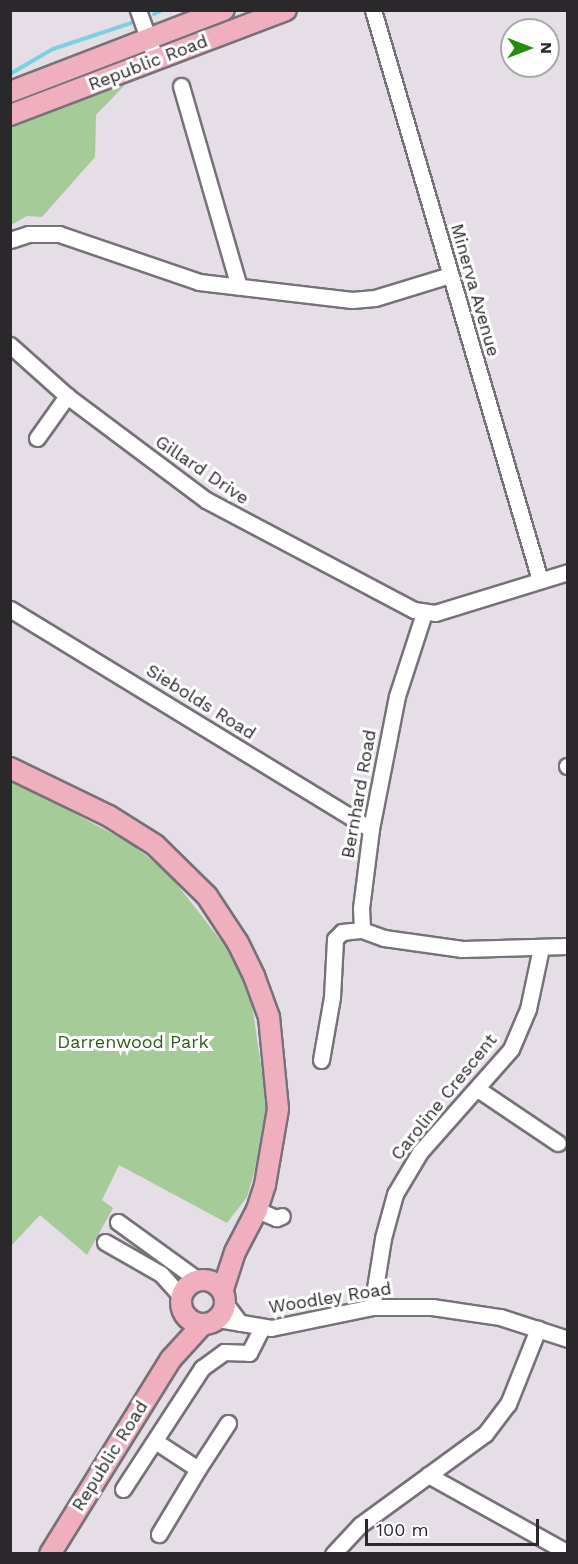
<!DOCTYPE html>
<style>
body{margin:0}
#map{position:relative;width:578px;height:1564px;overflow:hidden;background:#e5dee7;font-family:"Work Sans",sans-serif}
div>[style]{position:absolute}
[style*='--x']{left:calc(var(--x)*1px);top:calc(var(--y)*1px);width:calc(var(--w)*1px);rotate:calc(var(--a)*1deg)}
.green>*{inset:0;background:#a5cb99}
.stream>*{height:4px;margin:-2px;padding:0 2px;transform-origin:2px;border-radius:2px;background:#7bd0e2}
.roads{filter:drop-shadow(2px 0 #777179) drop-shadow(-2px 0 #777179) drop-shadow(0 2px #777179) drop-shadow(0 -2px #777179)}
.minor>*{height:15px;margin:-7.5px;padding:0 7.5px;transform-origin:7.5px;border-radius:7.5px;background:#fff}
.major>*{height:20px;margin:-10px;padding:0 10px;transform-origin:10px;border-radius:10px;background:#efafbe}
.major>.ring{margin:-10px;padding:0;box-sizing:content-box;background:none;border:20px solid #efafbe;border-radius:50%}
span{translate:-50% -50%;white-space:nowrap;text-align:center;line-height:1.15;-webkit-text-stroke:6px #fff;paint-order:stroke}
.street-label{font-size:18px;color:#2a282b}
.park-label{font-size:18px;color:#2c5f18}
.frame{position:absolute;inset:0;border:12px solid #2a282b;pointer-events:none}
.north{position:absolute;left:500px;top:18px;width:60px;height:60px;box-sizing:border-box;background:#fff;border:2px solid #aaa9aa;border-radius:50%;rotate:90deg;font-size:16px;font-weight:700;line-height:24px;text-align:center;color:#2a282b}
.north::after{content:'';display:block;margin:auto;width:21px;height:27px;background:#258d0c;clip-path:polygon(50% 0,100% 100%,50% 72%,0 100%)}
.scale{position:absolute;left:365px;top:1519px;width:174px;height:27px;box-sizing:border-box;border:3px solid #2a282b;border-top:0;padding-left:8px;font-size:18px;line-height:21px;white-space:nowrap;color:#2a282b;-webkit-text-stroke:4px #fff;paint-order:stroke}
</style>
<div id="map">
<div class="green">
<i style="clip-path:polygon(125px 85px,96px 115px,95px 157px,42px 217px,27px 216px,11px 225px,11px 126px)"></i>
<i style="clip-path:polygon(11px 780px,130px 843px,169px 874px,232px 955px,252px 1005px,267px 1106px,260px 1153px,247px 1197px,227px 1223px,119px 1165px,102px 1200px,113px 1208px,87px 1255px,40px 1215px,11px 1246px)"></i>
</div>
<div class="stream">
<i style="--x:154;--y:14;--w:9;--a:-27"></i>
<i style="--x:10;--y:74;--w:50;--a:-30.2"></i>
<i style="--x:53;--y:49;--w:82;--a:-18.4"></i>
</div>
<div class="roads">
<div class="minor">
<i style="--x:138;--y:10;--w:53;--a:70.2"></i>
<i style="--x:373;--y:10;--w:594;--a:73.67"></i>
<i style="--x:181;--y:86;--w:209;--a:73.9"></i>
<i style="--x:10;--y:240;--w:19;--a:-18"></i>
<i style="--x:28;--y:234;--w:31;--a:0"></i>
<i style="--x:59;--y:234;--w:148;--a:18.9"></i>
<i style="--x:199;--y:282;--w:154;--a:6.7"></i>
<i style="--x:352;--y:300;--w:23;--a:-5"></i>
<i style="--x:375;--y:298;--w:78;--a:-17"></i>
<i style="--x:10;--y:345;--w:76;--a:41.8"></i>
<i style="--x:67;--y:396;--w:174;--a:36.8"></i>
<i style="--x:206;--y:500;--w:235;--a:27.9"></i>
<i style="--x:414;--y:610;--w:21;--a:8"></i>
<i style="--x:435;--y:613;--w:139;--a:-17.1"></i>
<i style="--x:37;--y:438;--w:52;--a:-54.5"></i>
<i style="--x:10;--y:609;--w:423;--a:31.4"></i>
<i style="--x:424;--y:613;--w:87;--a:108"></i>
<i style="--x:397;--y:696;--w:136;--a:101.1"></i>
<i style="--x:371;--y:829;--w:80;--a:97.2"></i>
<i style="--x:361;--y:908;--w:22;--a:87"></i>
<i style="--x:362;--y:930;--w:23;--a:20"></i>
<i style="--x:384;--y:938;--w:79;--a:8"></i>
<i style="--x:462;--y:949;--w:106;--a:-1.6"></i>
<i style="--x:567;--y:766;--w:1;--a:0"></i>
<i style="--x:321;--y:1060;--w:64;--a:-80.1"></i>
<i style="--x:332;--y:997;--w:58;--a:-87"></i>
<i style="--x:335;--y:939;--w:10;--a:-45"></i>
<i style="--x:342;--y:932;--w:20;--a:-6"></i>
<i style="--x:479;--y:1090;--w:95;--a:33.9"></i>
<i style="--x:257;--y:1210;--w:21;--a:23"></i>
<i style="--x:276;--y:1218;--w:6;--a:-18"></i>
<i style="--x:118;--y:1222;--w:99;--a:35.9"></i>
<i style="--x:105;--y:1242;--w:64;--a:29.7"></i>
<i style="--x:161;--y:1274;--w:30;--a:48"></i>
<i style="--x:225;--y:1303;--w:25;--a:53"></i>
<i style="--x:372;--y:1307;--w:70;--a:-80.9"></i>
<i style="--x:383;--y:1238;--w:46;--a:-74.7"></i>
<i style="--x:395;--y:1194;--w:49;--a:-59.2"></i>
<i style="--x:420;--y:1152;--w:137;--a:-48.5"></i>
<i style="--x:511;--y:1049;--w:43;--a:-67"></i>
<i style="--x:528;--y:1009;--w:62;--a:-78"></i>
<i style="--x:218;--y:1319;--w:54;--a:9.6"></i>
<i style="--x:271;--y:1328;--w:103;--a:-11.7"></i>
<i style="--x:372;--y:1307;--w:60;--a:0"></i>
<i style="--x:432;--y:1307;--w:69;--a:8.4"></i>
<i style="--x:500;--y:1317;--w:71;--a:17.9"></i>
<i style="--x:155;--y:1441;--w:51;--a:33.1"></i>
<i style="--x:198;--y:1469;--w:76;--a:121"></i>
<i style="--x:198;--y:1469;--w:55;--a:-56.9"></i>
<i style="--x:428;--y:1475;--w:160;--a:29.1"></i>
<i style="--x:123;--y:1489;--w:145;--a:-56.9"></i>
<i style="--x:202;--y:1368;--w:27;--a:-36"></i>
<i style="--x:224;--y:1352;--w:25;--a:2"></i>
<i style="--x:249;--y:1353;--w:28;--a:-63"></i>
<i style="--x:333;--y:1554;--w:40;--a:-47"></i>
<i style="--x:360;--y:1525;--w:155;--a:-36.1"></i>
<i style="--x:485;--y:1434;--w:38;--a:-53"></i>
<i style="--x:508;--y:1404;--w:81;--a:-68.2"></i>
</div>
<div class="major">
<i style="--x:10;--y:92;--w:229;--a:-21"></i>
<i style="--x:10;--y:115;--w:295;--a:-20.8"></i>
<i style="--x:10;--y:768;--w:110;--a:25.9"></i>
<i style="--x:109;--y:816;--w:54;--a:32.2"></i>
<i style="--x:155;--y:845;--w:73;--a:44.4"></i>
<i style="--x:207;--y:896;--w:56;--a:56.6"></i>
<i style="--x:238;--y:943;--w:37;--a:64"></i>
<i style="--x:254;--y:976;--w:44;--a:69.9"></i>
<i style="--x:269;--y:1017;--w:92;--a:84.4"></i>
<i style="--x:278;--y:1109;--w:77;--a:99.7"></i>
<i style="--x:265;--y:1185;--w:26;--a:108"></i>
<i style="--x:257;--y:1210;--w:47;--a:117.6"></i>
<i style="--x:235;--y:1252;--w:40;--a:108"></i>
<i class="ring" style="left:181px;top:1280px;width:24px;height:24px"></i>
<i style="--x:50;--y:1554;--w:229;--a:-58.2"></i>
<i style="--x:171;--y:1359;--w:47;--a:-47.6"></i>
</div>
</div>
<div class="street-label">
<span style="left:148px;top:63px;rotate:-21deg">Republic Road</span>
<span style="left:475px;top:290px;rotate:74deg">Minerva Avenue</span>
<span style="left:202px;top:470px;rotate:34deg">Gillard Drive</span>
<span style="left:201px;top:702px;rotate:32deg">Siebolds Road</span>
<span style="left:359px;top:794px;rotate:-80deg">Bernhard Road</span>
<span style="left:444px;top:1097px;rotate:-51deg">Caroline Crescent</span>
<span style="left:330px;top:1298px;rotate:-9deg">Woodley Road</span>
<span style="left:110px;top:1456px;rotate:-58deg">Republic Road</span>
</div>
<div class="park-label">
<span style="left:133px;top:1042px">Darrenwood Park</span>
</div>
<div class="frame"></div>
<div class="north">N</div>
<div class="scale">100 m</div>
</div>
